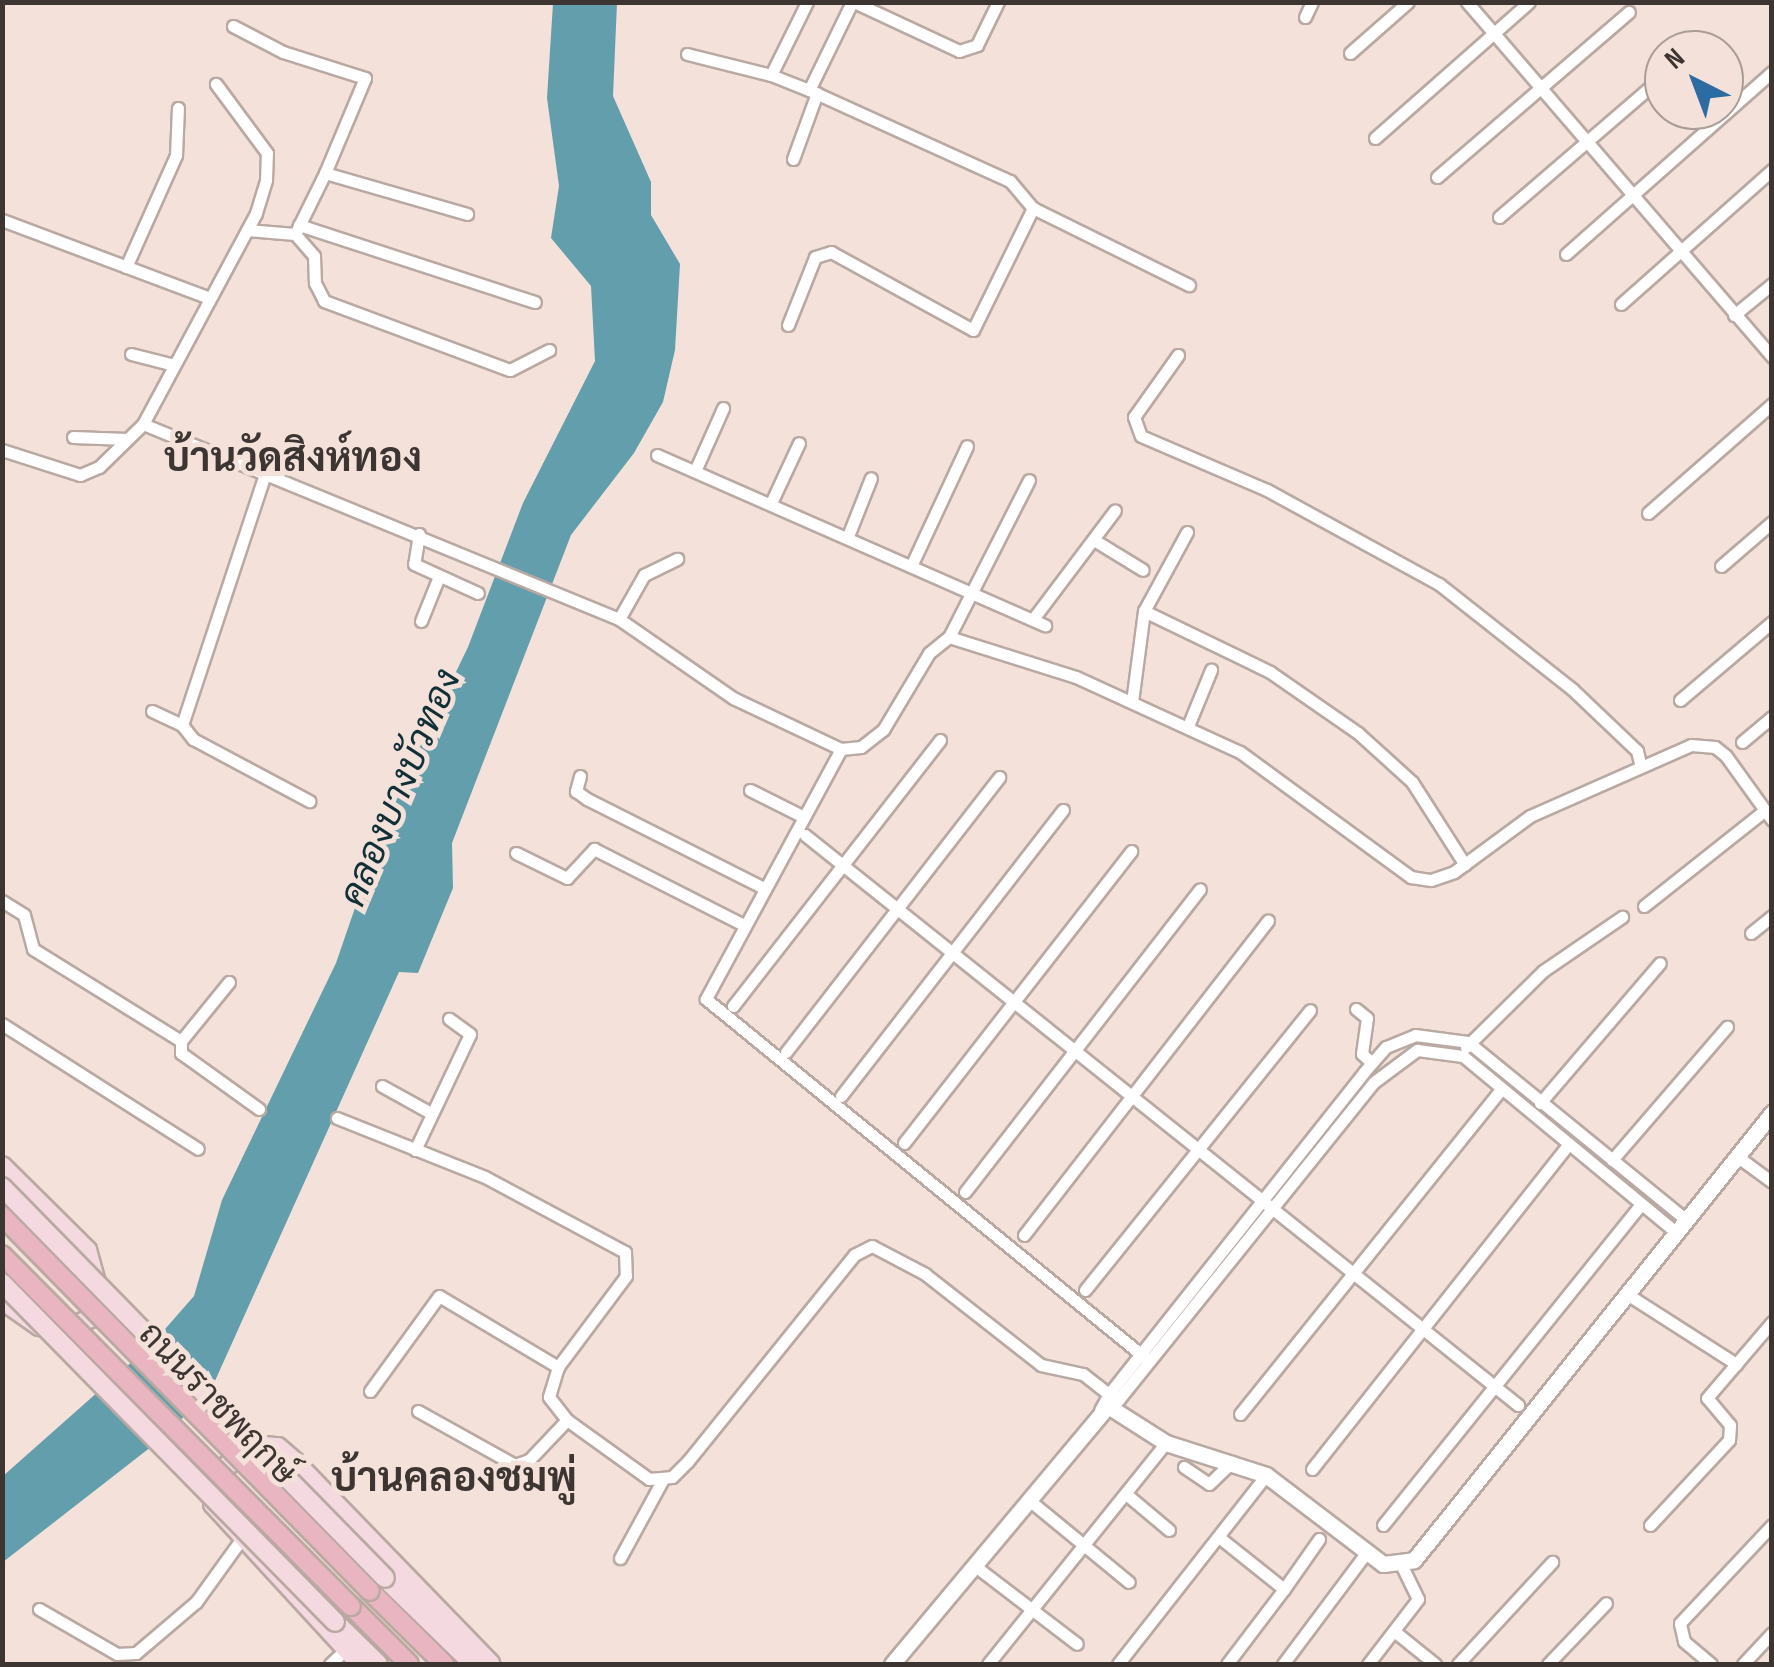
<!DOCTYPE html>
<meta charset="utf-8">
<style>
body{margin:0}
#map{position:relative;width:1774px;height:1667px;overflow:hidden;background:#f3e1da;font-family:"Sofia Sans Condensed",Sarabun,sans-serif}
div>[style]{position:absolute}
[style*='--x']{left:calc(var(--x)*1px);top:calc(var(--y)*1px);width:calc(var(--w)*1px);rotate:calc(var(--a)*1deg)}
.water>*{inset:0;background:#639eac}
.roads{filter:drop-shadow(2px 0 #b9a9a2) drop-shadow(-2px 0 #b9a9a2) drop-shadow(0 2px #b9a9a2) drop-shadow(0 -2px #b9a9a2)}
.minor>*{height:11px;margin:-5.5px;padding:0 5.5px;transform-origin:5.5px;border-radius:5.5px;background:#fff}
.tertiary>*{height:15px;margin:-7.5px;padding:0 7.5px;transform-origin:7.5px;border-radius:7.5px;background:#fff}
.secondary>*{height:18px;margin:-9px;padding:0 9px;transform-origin:9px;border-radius:9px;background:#f4dae0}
.primary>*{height:18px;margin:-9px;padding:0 9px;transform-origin:9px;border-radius:9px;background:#e9b5c0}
.bridges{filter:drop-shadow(2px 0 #b9a9a2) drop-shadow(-2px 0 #b9a9a2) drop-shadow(0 2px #b9a9a2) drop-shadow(0 -2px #b9a9a2)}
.secondary-bridge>*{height:18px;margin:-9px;padding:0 9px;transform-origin:9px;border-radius:9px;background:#f4dae0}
.primary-bridge>*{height:18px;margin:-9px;padding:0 9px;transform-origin:9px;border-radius:9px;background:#e9b5c0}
span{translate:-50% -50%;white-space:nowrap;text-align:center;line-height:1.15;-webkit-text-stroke:10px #f3e1da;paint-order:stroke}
.street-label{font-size:35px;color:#3c3532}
.water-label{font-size:38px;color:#112f36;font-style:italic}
.quarter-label{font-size:40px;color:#3c3532;font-weight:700}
.frame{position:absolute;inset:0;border:5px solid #3c3532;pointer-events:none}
.north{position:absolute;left:1644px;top:30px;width:100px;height:100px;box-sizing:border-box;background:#f3e1da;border:2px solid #aa9c97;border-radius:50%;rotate:318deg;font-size:28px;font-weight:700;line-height:40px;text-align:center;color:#3c3532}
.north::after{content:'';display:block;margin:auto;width:35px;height:45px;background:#2c6ca2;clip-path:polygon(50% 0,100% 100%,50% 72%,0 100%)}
</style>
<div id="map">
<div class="water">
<i style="clip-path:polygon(553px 3px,617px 3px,613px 96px,651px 182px,651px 215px,680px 264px,675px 350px,663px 402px,634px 453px,571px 535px,452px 843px,453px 888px,418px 973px,399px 972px,210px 1392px,156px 1443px,3px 1562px,3px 1476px,152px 1344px,194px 1296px,222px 1200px,336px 963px,387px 815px,468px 647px,523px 503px,595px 361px,591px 286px,551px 238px,559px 186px,547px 98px)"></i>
</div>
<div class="roads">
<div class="minor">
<i style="--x:852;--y:2;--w:98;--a:116"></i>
<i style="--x:809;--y:90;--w:221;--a:24.4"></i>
<i style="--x:1010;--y:181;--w:35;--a:50"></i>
<i style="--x:1033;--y:208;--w:174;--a:26.3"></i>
<i style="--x:854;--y:2;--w:116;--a:25"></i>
<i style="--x:959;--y:51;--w:19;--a:-18"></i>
<i style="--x:977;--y:45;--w:48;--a:-64"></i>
<i style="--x:1467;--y:2;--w:468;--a:49.3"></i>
<i style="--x:1305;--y:17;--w:17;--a:-65"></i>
<i style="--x:233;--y:26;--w:56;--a:27.5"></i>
<i style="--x:283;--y:52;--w:86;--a:17.6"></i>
<i style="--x:365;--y:78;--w:103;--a:112.8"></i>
<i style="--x:1350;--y:53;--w:77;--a:-41.3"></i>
<i style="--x:687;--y:54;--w:87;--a:14"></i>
<i style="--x:771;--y:75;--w:81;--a:-63.7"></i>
<i style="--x:771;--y:75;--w:41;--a:21.5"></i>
<i style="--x:1375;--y:138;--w:205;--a:-41.4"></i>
<i style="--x:793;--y:159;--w:70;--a:-70"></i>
<i style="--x:1437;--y:177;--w:253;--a:-40.7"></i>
<i style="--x:1499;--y:217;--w:218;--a:-40.7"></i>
<i style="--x:2;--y:220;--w:221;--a:20.6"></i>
<i style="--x:299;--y:225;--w:248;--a:18.1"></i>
<i style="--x:247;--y:230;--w:48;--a:4.8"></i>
<i style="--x:295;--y:234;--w:29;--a:49"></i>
<i style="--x:314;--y:256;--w:27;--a:88"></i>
<i style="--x:315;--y:283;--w:20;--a:63"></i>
<i style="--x:324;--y:301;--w:198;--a:20.4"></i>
<i style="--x:510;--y:370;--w:44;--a:-27.1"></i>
<i style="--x:297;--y:230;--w:64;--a:-63.8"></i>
<i style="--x:325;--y:173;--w:148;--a:16.1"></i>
<i style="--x:1566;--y:254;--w:275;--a:-41.5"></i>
<i style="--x:126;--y:267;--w:123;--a:-65.9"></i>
<i style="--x:176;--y:155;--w:47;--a:-87.6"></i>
<i style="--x:1621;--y:304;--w:202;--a:-41.6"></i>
<i style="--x:1734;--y:315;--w:49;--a:-39.2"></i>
<i style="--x:788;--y:325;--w:73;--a:-68.3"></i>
<i style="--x:815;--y:257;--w:17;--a:-17"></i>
<i style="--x:831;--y:252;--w:162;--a:28.8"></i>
<i style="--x:973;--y:330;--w:136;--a:-63.8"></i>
<i style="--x:131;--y:354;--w:44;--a:14.3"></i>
<i style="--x:1178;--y:355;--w:76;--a:125.4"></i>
<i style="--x:1134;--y:417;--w:20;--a:70"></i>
<i style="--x:1141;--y:436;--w:137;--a:23.2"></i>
<i style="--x:1267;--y:490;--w:196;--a:28.7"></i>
<i style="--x:1439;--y:584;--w:169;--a:38.3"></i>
<i style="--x:1572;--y:689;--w:90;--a:43.6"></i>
<i style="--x:1637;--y:751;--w:16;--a:76"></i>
<i style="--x:143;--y:424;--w:514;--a:22.28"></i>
<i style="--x:619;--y:619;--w:139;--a:34.7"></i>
<i style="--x:733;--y:698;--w:119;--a:25.3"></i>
<i style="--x:841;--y:749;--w:20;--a:-6"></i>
<i style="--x:861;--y:747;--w:28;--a:-38"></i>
<i style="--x:883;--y:730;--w:90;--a:-59.1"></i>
<i style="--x:929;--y:653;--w:26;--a:-39"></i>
<i style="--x:949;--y:637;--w:133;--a:17.5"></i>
<i style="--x:1076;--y:677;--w:180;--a:24.6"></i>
<i style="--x:1240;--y:752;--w:212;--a:36.2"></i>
<i style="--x:1411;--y:877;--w:20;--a:9"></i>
<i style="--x:1431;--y:880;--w:24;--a:-19"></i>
<i style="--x:1454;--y:872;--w:94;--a:-36.4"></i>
<i style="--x:1530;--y:816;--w:176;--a:-23.8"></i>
<i style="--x:1691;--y:745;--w:24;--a:5"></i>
<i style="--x:1715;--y:747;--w:14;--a:39"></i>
<i style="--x:1726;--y:756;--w:79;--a:54.3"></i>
<i style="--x:73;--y:437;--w:54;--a:2.1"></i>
<i style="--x:2;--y:450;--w:82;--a:17.8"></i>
<i style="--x:80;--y:475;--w:21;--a:-23"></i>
<i style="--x:99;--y:467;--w:62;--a:-44.3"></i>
<i style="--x:143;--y:424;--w:239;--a:-61.8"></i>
<i style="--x:256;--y:213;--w:34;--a:-73"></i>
<i style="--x:266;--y:180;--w:27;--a:-88"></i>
<i style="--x:267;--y:153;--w:86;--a:-126.5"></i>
<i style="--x:657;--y:455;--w:424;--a:23.7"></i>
<i style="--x:695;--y:471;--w:69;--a:-66"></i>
<i style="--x:265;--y:474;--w:264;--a:108.3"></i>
<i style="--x:182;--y:725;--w:18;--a:52"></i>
<i style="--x:193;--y:739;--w:132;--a:28.1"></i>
<i style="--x:771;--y:503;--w:66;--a:-65"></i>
<i style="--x:1648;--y:513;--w:165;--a:-41.3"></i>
<i style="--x:419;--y:534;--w:30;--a:99"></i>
<i style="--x:414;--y:564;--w:70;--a:24.4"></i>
<i style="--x:848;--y:536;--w:62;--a:-68.4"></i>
<i style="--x:1094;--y:540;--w:57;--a:31.5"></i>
<i style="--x:912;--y:564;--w:130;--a:-65"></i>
<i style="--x:1721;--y:566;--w:67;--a:-40.8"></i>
<i style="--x:1144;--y:611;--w:140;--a:25.8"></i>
<i style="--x:1270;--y:672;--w:107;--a:34.7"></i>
<i style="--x:1358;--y:733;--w:73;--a:42.2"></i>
<i style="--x:1412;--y:782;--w:98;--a:57.4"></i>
<i style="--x:619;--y:619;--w:51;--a:-60.4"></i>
<i style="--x:644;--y:575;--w:37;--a:-26"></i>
<i style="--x:1033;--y:619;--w:136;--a:-53"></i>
<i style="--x:421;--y:621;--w:45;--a:-68"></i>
<i style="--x:949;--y:637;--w:176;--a:-63"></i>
<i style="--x:1680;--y:700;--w:121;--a:-40.3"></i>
<i style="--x:1132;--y:702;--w:92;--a:-82.5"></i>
<i style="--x:1144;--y:611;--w:90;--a:-61.4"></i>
<i style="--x:152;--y:711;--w:33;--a:25"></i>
<i style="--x:1188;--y:726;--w:61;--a:-67.7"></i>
<i style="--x:1742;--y:742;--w:39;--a:-40"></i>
<i style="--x:841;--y:749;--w:284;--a:118.4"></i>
<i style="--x:706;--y:999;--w:572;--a:39.25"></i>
<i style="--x:580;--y:776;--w:16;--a:105"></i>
<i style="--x:576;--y:791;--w:14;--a:36"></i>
<i style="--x:587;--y:799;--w:196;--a:26.7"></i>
<i style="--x:750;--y:790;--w:58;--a:26.6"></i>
<i style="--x:805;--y:835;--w:913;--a:38.64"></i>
<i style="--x:516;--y:853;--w:57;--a:26.1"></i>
<i style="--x:567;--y:878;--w:40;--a:-47"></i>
<i style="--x:594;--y:849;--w:166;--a:26.9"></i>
<i style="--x:2;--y:901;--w:26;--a:32"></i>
<i style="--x:24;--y:915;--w:35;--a:75"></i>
<i style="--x:33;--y:949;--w:174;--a:31.9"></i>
<i style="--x:181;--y:1041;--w:12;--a:90"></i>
<i style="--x:181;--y:1053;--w:96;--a:35.7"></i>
<i style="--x:1644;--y:906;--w:154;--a:-38.4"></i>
<i style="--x:1751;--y:933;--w:27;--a:-39"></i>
<i style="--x:733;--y:1006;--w:337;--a:-52.1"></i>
<i style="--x:1356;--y:1009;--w:14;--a:39"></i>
<i style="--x:1367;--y:1018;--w:36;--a:98"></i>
<i style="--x:1362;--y:1054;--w:13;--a:42"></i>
<i style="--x:2;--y:1024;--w:232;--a:32.5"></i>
<i style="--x:181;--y:1041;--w:76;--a:-50.9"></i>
<i style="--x:1466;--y:1047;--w:108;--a:-44.6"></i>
<i style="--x:1543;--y:971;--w:96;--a:-34.4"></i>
<i style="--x:786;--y:1052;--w:348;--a:-52.2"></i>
<i style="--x:382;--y:1086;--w:56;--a:28.9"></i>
<i style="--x:841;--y:1096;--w:362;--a:-52.2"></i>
<i style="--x:1540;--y:1103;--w:184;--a:-49.4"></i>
<i style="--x:337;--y:1118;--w:159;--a:21.7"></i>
<i style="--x:485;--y:1177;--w:159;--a:28.2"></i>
<i style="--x:625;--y:1252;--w:24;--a:88"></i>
<i style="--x:626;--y:1276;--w:114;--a:126.8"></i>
<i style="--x:558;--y:1367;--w:31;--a:107"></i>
<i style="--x:549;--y:1397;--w:29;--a:52"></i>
<i style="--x:567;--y:1420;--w:101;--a:35.7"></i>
<i style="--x:649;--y:1479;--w:23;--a:-5"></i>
<i style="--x:672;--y:1477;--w:23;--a:-45"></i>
<i style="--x:688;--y:1461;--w:265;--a:-51.1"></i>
<i style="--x:854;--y:1255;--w:20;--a:-27"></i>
<i style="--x:872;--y:1246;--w:60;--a:27.8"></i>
<i style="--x:925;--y:1274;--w:147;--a:38.1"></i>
<i style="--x:1041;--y:1365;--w:43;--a:12.1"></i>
<i style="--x:1083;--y:1374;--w:33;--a:38"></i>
<i style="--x:1109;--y:1394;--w:18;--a:119"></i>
<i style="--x:904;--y:1143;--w:370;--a:-52.1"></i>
<i style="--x:415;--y:1150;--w:128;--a:-64.6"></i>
<i style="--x:470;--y:1034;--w:26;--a:-144"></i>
<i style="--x:1738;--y:1157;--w:42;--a:36.3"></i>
<i style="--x:1612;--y:1160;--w:176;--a:-49.2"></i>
<i style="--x:965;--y:1192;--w:383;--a:-52.2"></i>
<i style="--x:1024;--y:1235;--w:398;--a:-52.2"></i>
<i style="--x:1085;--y:1290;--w:359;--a:-51.2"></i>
<i style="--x:1627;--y:1294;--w:130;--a:32.7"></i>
<i style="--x:370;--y:1391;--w:117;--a:-54"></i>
<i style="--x:439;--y:1296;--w:139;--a:30.8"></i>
<i style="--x:1119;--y:1399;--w:11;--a:-153"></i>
<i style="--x:1109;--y:1394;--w:411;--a:-51.6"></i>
<i style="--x:1364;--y:1072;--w:33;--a:-49"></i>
<i style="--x:1386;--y:1047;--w:31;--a:-22"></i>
<i style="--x:1415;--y:1035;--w:53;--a:7.5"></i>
<i style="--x:1468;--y:1042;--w:281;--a:39.2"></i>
<i style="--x:1115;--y:1404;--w:413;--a:-51.2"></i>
<i style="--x:1374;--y:1082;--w:54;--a:-36.7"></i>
<i style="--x:1417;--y:1050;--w:46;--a:7.4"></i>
<i style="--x:1463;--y:1056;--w:276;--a:39.6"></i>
<i style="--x:418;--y:1411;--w:111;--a:29.1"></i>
<i style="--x:515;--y:1465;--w:15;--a:-20"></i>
<i style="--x:529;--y:1460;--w:55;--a:-46.5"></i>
<i style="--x:1240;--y:1414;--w:417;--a:-51.2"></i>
<i style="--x:1184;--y:1467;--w:30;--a:34"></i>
<i style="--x:1209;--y:1484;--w:32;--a:-44"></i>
<i style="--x:1312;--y:1469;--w:414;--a:-51.7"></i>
<i style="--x:1126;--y:1494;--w:56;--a:39.9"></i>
<i style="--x:1029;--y:1500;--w:129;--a:39.4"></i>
<i style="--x:1383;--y:1525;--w:410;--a:-51.2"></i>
<i style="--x:1650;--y:1525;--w:116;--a:-47.1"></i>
<i style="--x:1729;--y:1440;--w:15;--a:-86"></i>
<i style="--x:1730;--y:1425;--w:35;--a:-130"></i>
<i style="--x:1707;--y:1398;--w:100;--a:-49.5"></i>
<i style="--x:1220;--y:1538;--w:82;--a:38.6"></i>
<i style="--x:1284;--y:1589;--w:94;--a:127.2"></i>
<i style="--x:620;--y:1558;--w:88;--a:-61.4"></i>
<i style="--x:975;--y:1566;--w:128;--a:37.4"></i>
<i style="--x:1284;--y:1589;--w:61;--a:-55"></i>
<i style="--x:39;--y:1609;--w:90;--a:30"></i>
<i style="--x:117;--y:1654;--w:19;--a:-3"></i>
<i style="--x:136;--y:1653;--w:79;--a:-40.4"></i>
<i style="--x:196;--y:1602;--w:75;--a:-54.2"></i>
<i style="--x:1394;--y:1631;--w:53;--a:38.8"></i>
<i style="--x:330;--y:1664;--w:21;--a:-43"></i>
<i style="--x:988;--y:1664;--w:284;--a:-51.2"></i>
<i style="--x:1118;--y:1664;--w:240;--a:-51.9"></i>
<i style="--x:1283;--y:1664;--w:139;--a:-53.2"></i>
<i style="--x:1368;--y:1664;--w:82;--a:-52.4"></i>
<i style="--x:1418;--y:1599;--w:37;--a:-116"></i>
<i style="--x:1458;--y:1664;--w:139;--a:-47.3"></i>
<i style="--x:1548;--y:1664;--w:84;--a:-46.4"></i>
<i style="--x:1711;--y:1664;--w:35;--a:-140"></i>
<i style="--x:1684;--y:1641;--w:18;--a:-103"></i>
<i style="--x:1680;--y:1623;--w:134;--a:-46.8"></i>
<i style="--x:1743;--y:1664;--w:42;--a:-46.9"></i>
</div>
<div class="tertiary">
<i style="--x:892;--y:1664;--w:336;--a:-50.1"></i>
<i style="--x:1108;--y:1406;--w:69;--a:32.5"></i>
<i style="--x:1166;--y:1443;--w:105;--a:17.7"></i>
<i style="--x:1266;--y:1475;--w:147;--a:37.3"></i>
<i style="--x:1383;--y:1564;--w:31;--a:-7"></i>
<i style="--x:1414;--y:1560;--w:573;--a:-51.31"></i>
</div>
<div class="secondary">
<i style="--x:2;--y:1166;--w:120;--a:44.7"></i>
<i style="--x:87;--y:1250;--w:45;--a:74.4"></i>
<i style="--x:99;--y:1293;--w:27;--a:110"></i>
<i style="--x:90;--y:1318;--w:25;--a:151"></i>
<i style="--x:68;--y:1330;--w:29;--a:-172"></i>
<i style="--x:39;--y:1326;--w:45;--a:-144.9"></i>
<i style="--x:385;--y:1578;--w:123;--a:44.3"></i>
<i style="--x:335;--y:1622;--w:60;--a:44.3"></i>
<i style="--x:360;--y:1664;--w:217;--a:-132.6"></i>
<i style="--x:213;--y:1504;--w:29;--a:-86"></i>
<i style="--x:215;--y:1475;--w:49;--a:-37.6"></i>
<i style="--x:254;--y:1445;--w:24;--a:5"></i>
<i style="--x:278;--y:1447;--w:23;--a:41"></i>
<i style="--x:295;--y:1462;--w:281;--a:45.9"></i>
</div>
<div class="primary">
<i style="--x:370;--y:1591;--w:104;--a:44.6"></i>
<i style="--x:351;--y:1606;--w:82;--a:45"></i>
</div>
</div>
<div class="bridges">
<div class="secondary-bridge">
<i style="--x:2;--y:1187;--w:547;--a:45.59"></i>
<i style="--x:2;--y:1283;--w:475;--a:45.5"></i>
</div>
<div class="primary-bridge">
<i style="--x:2;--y:1216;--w:525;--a:45.54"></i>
<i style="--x:2;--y:1255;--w:495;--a:45.2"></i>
</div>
</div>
<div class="street-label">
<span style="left:217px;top:1404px;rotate:46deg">ถนนราชพฤกษ์</span>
</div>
<div class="water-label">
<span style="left:401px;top:788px;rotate:-67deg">คลองบางบัวทอง</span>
</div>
<div class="quarter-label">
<span style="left:293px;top:459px">บ้านวัดสิงห์ทอง</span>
<span style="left:454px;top:1479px">บ้านคลองชมพู่</span>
</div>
<div class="frame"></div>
<div class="north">N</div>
</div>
